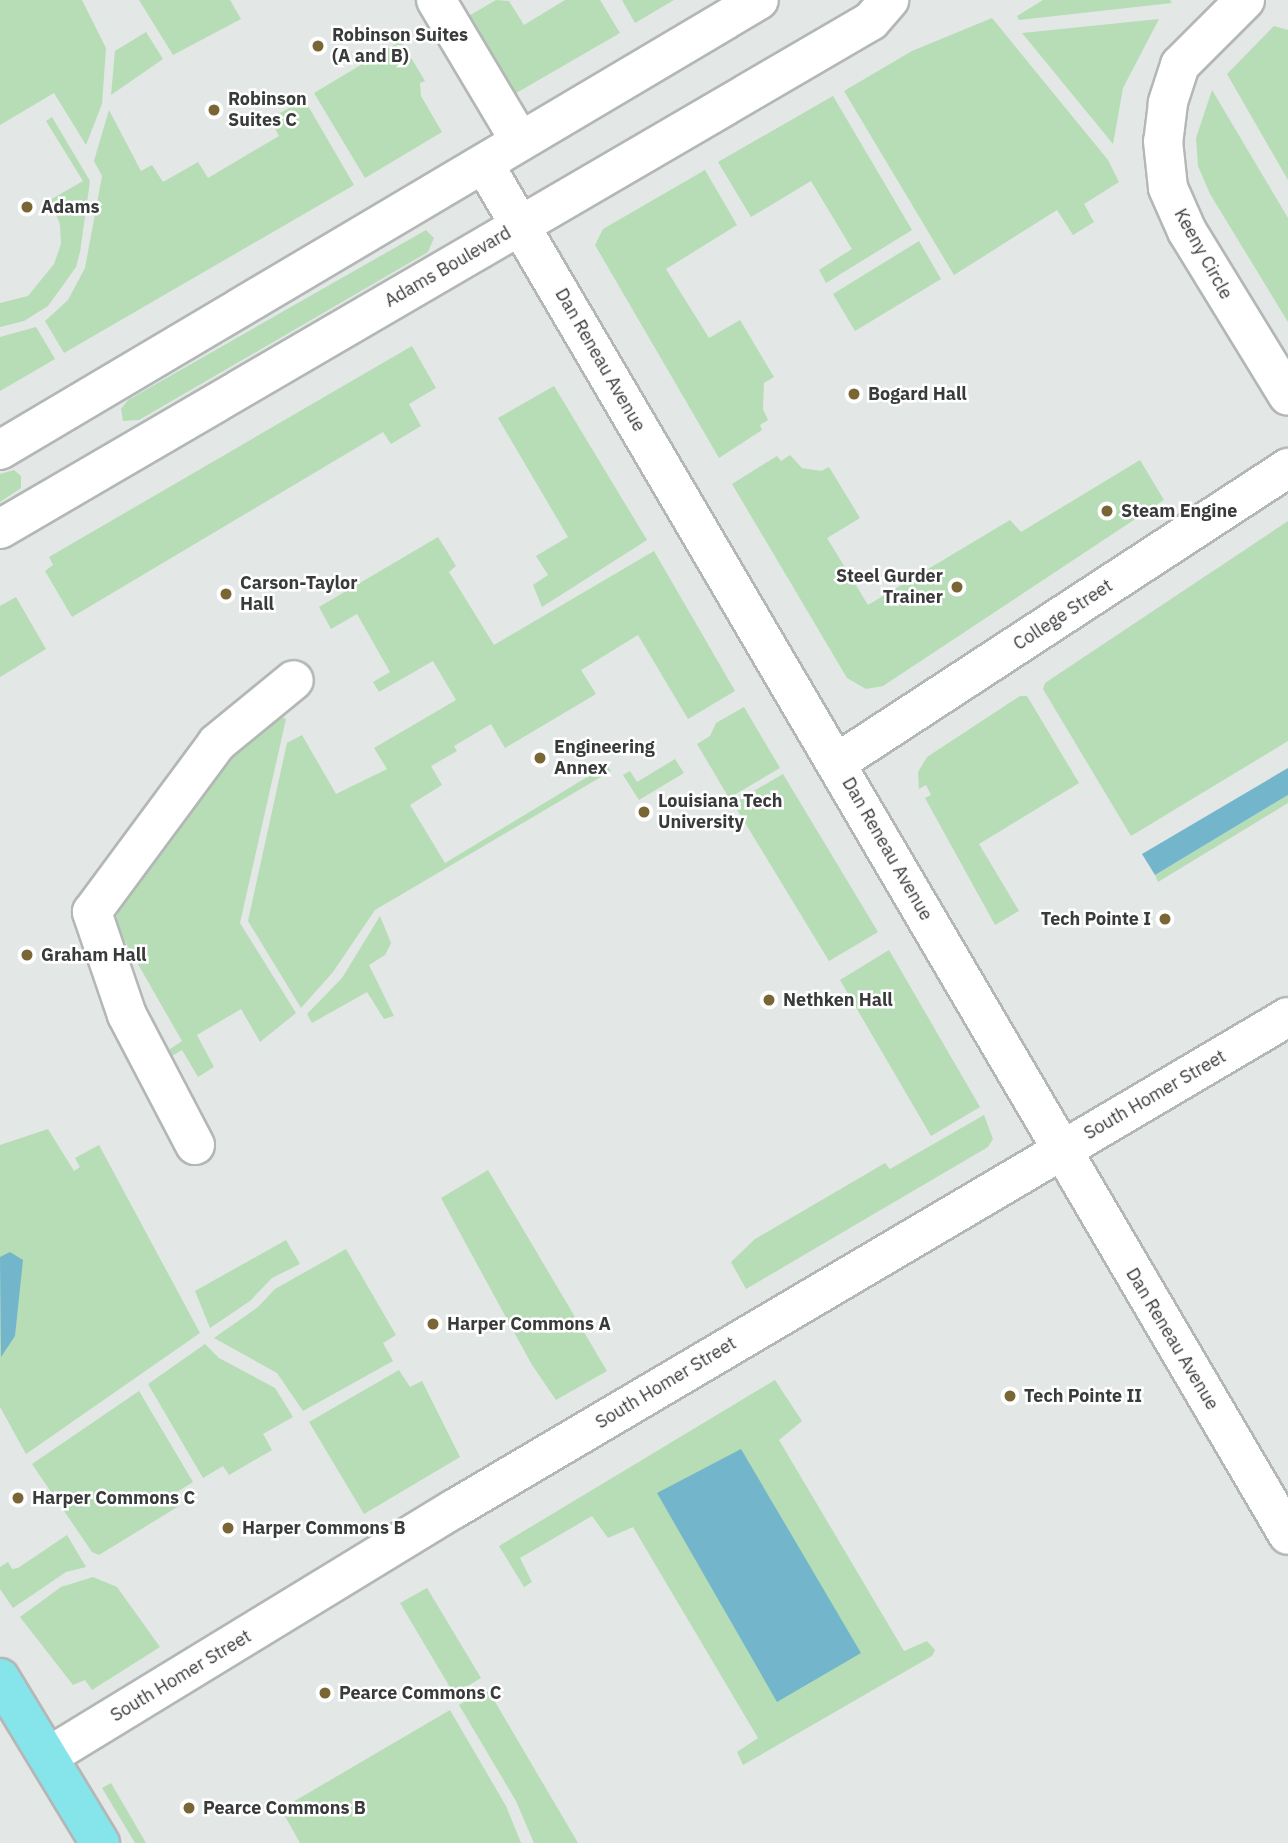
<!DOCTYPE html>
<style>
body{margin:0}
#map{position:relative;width:1288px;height:1843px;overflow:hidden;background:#e3e7e6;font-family:"IBM Plex Sans",sans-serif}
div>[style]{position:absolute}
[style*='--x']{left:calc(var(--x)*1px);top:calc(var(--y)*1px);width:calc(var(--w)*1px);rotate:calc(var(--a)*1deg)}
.green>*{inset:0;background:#b6ddb6}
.water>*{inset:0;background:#73b6cc}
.roads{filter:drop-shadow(2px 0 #b3b7b6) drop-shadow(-2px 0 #b3b7b6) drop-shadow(0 2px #b3b7b6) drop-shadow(0 -2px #b3b7b6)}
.minor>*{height:38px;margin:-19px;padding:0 19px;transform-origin:19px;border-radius:19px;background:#fff}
.major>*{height:38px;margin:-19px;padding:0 19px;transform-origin:19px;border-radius:19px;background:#86e4eb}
.dots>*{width:19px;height:19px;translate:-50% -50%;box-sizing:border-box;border:4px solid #fff;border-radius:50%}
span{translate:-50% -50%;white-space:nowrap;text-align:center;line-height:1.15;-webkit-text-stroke:5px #fff;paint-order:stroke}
.poi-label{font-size:18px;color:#393b3a;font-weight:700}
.left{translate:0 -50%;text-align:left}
.right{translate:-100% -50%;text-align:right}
.street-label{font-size:18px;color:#393b3a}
</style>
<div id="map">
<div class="green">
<i style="clip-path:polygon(0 0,82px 0,106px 48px,102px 104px,86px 145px,54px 93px,0 125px)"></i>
<i style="clip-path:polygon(139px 0,230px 0,241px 19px,173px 55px)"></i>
<i style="clip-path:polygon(496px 0,509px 1px,524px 25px,565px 0,600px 0,620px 33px,506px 99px,460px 21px)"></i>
<i style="clip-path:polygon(622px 0,674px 0,635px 23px)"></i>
<i style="clip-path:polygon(1043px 0,1170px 0,1172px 3px,1019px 20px,1017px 16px)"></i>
<i style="clip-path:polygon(992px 18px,1108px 160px,1119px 182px,1084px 204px,1094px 222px,1073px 235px,1057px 210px,954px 275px,844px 91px,912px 51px)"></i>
<i style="clip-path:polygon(1159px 19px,1123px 88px,1113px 144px,1022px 33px)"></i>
<i style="clip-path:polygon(1274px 26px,1288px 30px,1288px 180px,1227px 74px)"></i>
<i style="clip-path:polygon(146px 32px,163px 59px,111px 95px,115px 51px)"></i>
<i style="clip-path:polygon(401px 41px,425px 81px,420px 83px,421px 96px,442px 132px,365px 178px,314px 93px)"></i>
<i style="clip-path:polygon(1212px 90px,1288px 218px,1288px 322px,1210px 194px,1198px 166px,1196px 138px)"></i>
<i style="clip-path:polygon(833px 96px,912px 230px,826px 283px,819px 270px,852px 249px,811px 181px,751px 217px,718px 162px)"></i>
<i style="clip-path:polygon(304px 99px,354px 185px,64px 353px,45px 321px,68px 300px,85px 268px,102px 176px,94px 161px,109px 110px,141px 171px,152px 165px,163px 182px,198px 162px,208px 178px,279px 136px,270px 119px)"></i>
<i style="clip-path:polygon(52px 117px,90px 181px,80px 252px,76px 267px,48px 306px,24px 321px,0 327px,0 303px,28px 296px,54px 264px,61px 244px,60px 224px,50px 200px,83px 181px,46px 121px)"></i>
<i style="clip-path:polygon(705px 170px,737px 225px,666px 269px,709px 338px,740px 320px,774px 377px,764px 383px,763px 409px,768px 420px,760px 425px,762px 430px,719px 458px,595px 245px,603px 229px)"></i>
<i style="clip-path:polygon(426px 230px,434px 238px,428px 252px,139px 420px,123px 421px,121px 409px,128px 400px)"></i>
<i style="clip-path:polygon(919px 241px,941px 279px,855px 331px,833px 294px)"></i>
<i style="clip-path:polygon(36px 327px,55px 359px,0 391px,0 337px)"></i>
<i style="clip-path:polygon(412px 346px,436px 388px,409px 404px,421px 426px,391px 444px,383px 432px,72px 617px,45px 571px,53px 565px,49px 557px)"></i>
<i style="clip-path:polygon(554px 386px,647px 540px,542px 607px,533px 585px,548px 575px,536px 556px,568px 537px,498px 418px)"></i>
<i style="clip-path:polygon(790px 455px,802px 468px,821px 471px,829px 467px,860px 518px,827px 538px,868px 605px,1010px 520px,1021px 532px,1140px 460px,1164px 500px,883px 686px,866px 689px,847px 678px,732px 484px,777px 456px,781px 461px)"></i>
<i style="clip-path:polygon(14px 470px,21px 476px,21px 488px,0 502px,0 474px)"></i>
<i style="clip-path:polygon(1288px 521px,1288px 741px,1131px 836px,1043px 689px,1045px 683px)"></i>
<i style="clip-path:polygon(438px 537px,456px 566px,449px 572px,494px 645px,654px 551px,735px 691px,688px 719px,638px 635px,581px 670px,596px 694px,505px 748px,491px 724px,454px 746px,457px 751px,431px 766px,442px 785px,410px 805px,445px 863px,607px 765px,611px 771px,375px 910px,333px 972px,301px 1008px,248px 921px,287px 743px,302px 735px,336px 794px,387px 769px,374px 748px,456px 700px,433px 661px,379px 692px,373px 682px,390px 672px,357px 614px,331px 629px,319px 607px)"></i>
<i style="clip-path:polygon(16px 597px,46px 649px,0 677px,0 606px)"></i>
<i style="clip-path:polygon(1020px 696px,1027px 696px,1079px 783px,979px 844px,1019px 911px,995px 925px,925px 798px,931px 795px,926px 785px,919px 789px,918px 772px,927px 757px)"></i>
<i style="clip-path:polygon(744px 707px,780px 768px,729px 798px,697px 744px,710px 736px,716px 723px)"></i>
<i style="clip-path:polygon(271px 711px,286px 719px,240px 923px,296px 1013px,260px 1042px,241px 1009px,197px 1035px,214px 1067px,198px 1077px,182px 1050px,167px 1059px,164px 1053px,182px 1041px,115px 924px,120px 903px,198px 783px)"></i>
<i style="clip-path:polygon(675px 759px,684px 773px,639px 800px,623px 775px,630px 771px,637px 782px)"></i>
<i style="clip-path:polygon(783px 774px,878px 932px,829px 961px,733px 803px)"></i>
<i style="clip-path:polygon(1288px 795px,1288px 803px,1158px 882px,1155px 875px)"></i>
<i style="clip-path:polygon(380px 916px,391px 943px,385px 955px,369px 965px,394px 1016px,384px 1019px,367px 992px,312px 1023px,307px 1014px,342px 978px)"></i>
<i style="clip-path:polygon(889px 950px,980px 1107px,931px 1136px,840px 980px)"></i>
<i style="clip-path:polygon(984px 1115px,993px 1139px,988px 1147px,746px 1289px,731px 1262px,755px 1239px,885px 1163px,890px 1169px)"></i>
<i style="clip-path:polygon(48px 1129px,74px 1171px,80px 1167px,75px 1158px,99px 1145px,200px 1333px,26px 1454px,0 1407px,0 1145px)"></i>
<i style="clip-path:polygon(488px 1170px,607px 1371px,556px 1400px,532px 1365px,441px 1198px)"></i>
<i style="clip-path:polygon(286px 1240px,300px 1264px,272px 1278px,250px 1301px,210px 1328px,195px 1291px)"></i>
<i style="clip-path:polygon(346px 1249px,396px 1335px,383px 1343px,393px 1361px,303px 1411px,277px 1373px,214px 1338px,258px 1307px,275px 1289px)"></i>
<i style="clip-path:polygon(205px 1344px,219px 1358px,275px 1388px,293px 1417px,263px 1434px,272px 1450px,229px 1475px,223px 1466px,203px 1478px,148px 1384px)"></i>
<i style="clip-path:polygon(399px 1370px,410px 1387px,422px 1381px,460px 1457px,364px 1514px,309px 1422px)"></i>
<i style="clip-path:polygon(775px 1380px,802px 1421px,779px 1440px,904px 1651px,927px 1641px,935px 1650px,932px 1656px,743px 1765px,737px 1752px,758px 1738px,633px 1527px,608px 1538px,592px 1516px,520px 1558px,532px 1582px,524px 1587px,499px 1546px)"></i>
<i style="clip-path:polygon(139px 1391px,193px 1482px,172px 1495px,179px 1506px,99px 1555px,92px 1552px,32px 1464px)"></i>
<i style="clip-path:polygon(67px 1535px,86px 1567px,66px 1572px,13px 1608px,0 1589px,0 1567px,8px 1562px,12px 1569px,18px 1568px)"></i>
<i style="clip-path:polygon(93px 1577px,117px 1587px,160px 1647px,92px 1690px,85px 1680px,73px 1685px,20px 1617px,61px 1587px)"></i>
<i style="clip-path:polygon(427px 1588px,481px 1678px,454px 1694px,400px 1603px)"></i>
<i style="clip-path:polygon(487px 1688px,578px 1843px,534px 1843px,516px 1801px,459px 1705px)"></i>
<i style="clip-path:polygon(450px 1710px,506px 1806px,521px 1843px,300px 1843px,281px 1809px)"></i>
<i style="clip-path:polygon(111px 1783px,146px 1843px,135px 1843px,102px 1788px)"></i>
</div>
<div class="water">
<i style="clip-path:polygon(1288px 768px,1288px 795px,1155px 875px,1142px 854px)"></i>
<i style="clip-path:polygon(10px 1252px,23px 1260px,15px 1336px,1px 1357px,0 1257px)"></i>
<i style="clip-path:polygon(741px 1449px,861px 1653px,777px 1702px,657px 1493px)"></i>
</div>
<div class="roads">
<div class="minor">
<i style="--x:436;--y:0;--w:164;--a:59.2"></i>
<i style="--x:1245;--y:0;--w:92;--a:135"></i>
<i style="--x:1180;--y:65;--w:40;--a:108"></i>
<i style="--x:1168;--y:103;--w:38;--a:97"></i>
<i style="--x:1163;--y:141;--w:47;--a:83.9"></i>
<i style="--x:1168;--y:188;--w:47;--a:66.2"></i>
<i style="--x:1187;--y:231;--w:193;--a:58.5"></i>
<i style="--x:484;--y:164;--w:1589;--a:59.61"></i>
<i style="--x:0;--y:450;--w:882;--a:-30.66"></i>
<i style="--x:0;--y:529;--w:1008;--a:-30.25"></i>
<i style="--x:871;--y:21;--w:28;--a:-49"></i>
<i style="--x:838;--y:762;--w:538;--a:-33.16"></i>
<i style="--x:195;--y:1145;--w:147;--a:-117.6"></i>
<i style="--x:127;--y:1015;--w:109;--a:-108.8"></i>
<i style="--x:92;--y:912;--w:210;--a:-53.5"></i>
<i style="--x:217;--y:743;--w:99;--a:-39.3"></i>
<i style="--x:49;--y:1756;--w:474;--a:-31.4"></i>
<i style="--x:454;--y:1509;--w:968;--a:-30.54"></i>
</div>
<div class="major">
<i style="--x:0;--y:1678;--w:193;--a:58.8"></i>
</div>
</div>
<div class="dots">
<i style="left:318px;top:46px;background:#7a6635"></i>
<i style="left:214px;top:110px;background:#7a6635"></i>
<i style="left:27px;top:207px;background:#7a6635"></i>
<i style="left:854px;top:394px;background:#7a6635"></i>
<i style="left:1107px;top:511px;background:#7a6635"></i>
<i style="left:957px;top:587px;background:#7a6635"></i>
<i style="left:226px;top:594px;background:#7a6635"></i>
<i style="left:540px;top:758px;background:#7a6635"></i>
<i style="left:644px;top:812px;background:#7a6635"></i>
<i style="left:1165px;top:919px;background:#7a6635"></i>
<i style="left:27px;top:955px;background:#7a6635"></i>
<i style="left:769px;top:1000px;background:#7a6635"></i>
<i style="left:433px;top:1324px;background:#7a6635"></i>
<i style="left:1010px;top:1396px;background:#7a6635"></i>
<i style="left:18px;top:1498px;background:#7a6635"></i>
<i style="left:228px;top:1528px;background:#7a6635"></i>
<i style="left:325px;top:1693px;background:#7a6635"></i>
<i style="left:189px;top:1808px;background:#7a6635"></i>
</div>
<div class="poi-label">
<span class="left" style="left:332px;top:46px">Robinson Suites<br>(A and B)</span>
<span class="left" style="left:228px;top:110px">Robinson<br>Suites C</span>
<span class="left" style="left:41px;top:207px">Adams</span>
<span class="left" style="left:868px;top:394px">Bogard Hall</span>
<span class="left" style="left:1121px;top:511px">Steam Engine</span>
<span class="right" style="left:943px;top:587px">Steel Gurder<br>Trainer</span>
<span class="left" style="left:240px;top:594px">Carson-Taylor<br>Hall</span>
<span class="left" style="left:554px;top:758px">Engineering<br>Annex</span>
<span class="left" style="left:658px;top:812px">Louisiana Tech<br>University</span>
<span class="right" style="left:1151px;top:919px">Tech Pointe I</span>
<span class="left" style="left:41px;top:955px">Graham Hall</span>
<span class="left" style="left:783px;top:1000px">Nethken Hall</span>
<span class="left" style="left:447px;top:1324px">Harper Commons A</span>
<span class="left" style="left:1024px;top:1396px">Tech Pointe II</span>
<span class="left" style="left:32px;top:1498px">Harper Commons C</span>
<span class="left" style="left:242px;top:1528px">Harper Commons B</span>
<span class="left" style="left:339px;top:1693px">Pearce Commons C</span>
<span class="left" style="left:203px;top:1808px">Pearce Commons B</span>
</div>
<div class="street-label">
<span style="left:1203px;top:254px;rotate:61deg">Keeny Circle</span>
<span style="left:448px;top:267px;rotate:-30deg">Adams Boulevard</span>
<span style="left:600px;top:360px;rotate:60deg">Dan Reneau Avenue</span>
<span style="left:1063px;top:615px;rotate:-33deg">College Street</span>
<span style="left:887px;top:849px;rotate:60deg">Dan Reneau Avenue</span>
<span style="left:1155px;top:1095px;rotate:-30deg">South Homer Street</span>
<span style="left:1172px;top:1339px;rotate:59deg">Dan Reneau Avenue</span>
<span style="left:666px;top:1383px;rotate:-31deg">South Homer Street</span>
<span style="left:181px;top:1676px;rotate:-31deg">South Homer Street</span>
</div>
</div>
